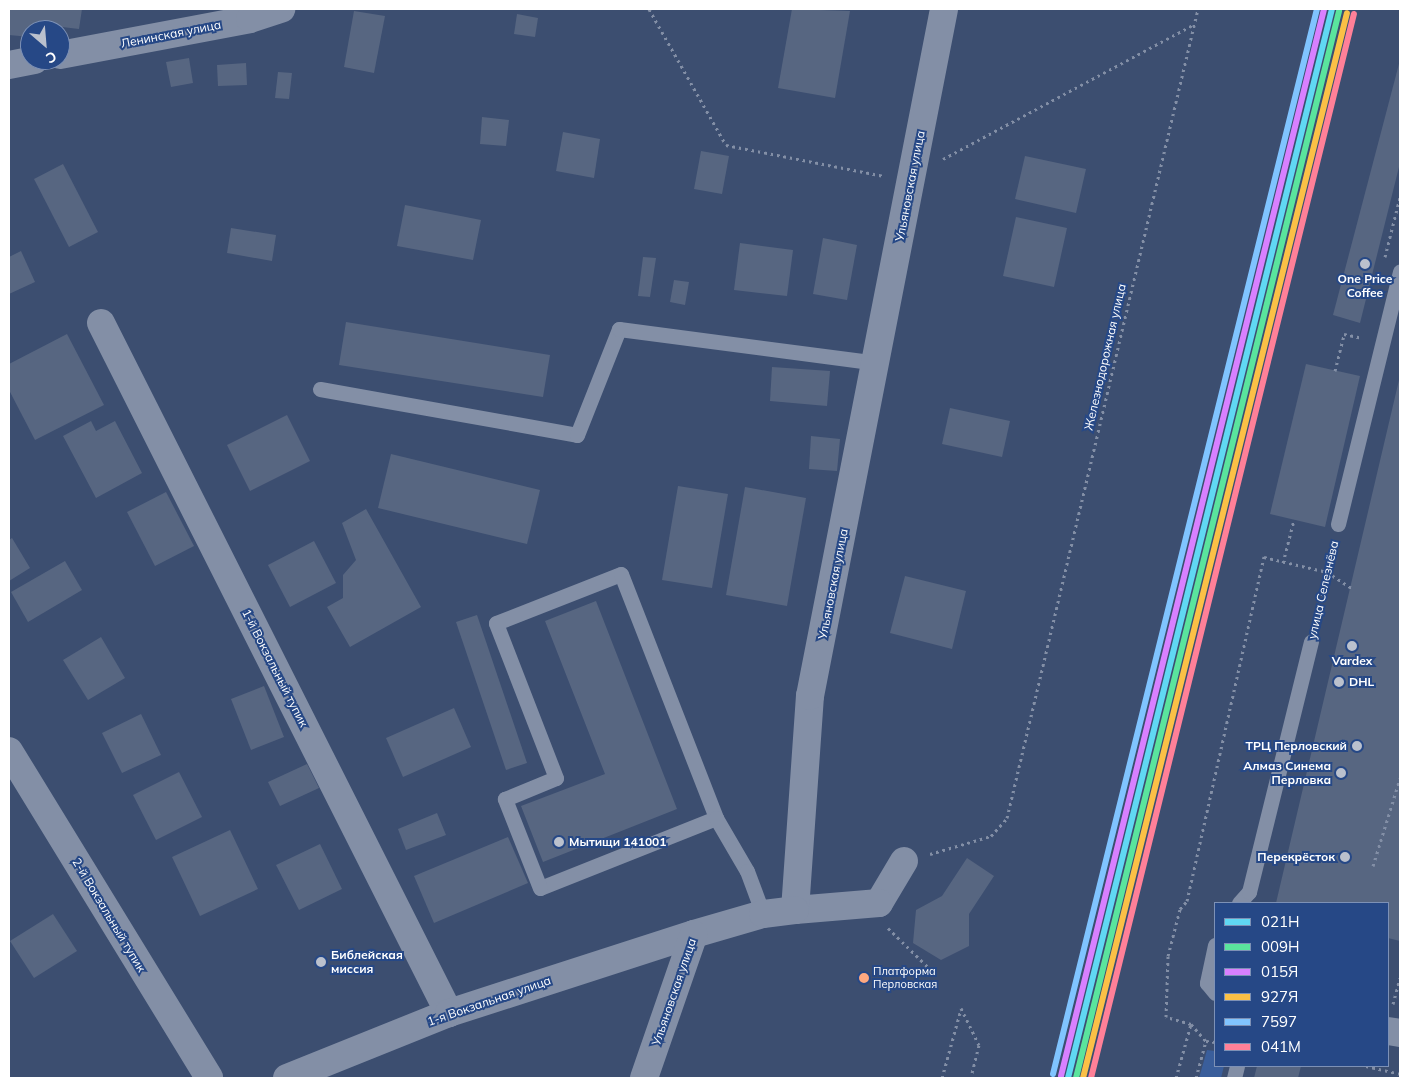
<!DOCTYPE html>
<meta charset="utf-8">
<style>
body{margin:0}
#map{position:relative;width:1409px;height:1087px;overflow:hidden;background:#3c4e70;font-family:Mulish,sans-serif}
div>[style]{position:absolute}
[style*='--x']{left:calc(var(--x)*1px);top:calc(var(--y)*1px);width:calc(var(--w)*1px);rotate:calc(var(--a)*1deg)}
.green>*{inset:0;background:#3a5e9b}
.building>*{inset:0;background:#576681}
.path>*{height:3px;margin-top:-1.5px;transform-origin:0;background:repeating-linear-gradient(90deg,#838fa6 0 2.5px,transparent 0 6.5px)}
.service>*{height:15px;margin:-7.5px;padding:0 7.5px;transform-origin:7.5px;border-radius:7.5px;background:#838fa6}
.minor>*{height:28px;margin:-14px;padding:0 14px;transform-origin:14px;border-radius:14px;background:#838fa6}
.tertiary>*{height:28px;margin:-14px;padding:0 14px;transform-origin:14px;border-radius:14px;background:#838fa6}
.rail-1>*{height:6px;margin:-3px;padding:0 3px;transform-origin:3px;border-radius:3px;background:#60d8f3}
.rail-2>*{height:6px;margin:-3px;padding:0 3px;transform-origin:3px;border-radius:3px;background:#5ae49d}
.rail-3>*{height:6px;margin:-3px;padding:0 3px;transform-origin:3px;border-radius:3px;background:#d880ff}
.rail-4>*{height:6px;margin:-3px;padding:0 3px;transform-origin:3px;border-radius:3px;background:#fbc046}
.rail-5>*{height:6px;margin:-3px;padding:0 3px;transform-origin:3px;border-radius:3px;background:#80c4ff}
.rail-6>*{height:6px;margin:-3px;padding:0 3px;transform-origin:3px;border-radius:3px;background:#ff8098}
.dots>*{width:14px;height:14px;translate:-50% -50%;box-sizing:border-box;border:2px solid #264886;border-radius:50%}
span{translate:-50% -50%;white-space:nowrap;text-align:center;line-height:1.15;-webkit-text-stroke:4px #264886;paint-order:stroke}
.bus-label{font-size:11px;color:#fff}
.left{translate:0 -50%;text-align:left}
.street-label{font-size:12px;color:#fff}
.poi-label{font-size:12px;color:#fff;font-weight:700}
.right{translate:-100% -50%;text-align:right}
.frame{position:absolute;inset:0;border:10px solid #fff;pointer-events:none}
.legend{position:absolute;left:1214px;top:902px;width:175px;height:165px;box-sizing:border-box;background:#264886;border:1px solid #7d91b6;margin:0;padding:6px 9px;list-style:none;font-size:15px;color:#fff}
.legend li{display:flex;align-items:center;gap:10px;height:25px}
.legend b{width:25px;border:1px solid #7d91b6}
.north{position:absolute;left:20px;top:20px;width:50px;height:50px;box-sizing:border-box;background:#264886;border:1px solid #7d91b6;border-radius:50%;rotate:153deg;font-size:14px;font-weight:700;line-height:20px;text-align:center;color:#fff}
.north::after{content:'';display:block;margin:auto;width:18px;height:22px;background:#bbc1cd;clip-path:polygon(50% 0,100% 100%,50% 72%,0 100%)}
</style>
<div id="map">
<div class="green">
<i style="clip-path:polygon(1207px 1050px,1215px 1051px,1215px 1066px,1224px 1066px,1221px 1078px,1199px 1078px)"></i>
</div>
<div class="building">
<i style="clip-path:polygon(9px 9px,82px 9px,79px 29px,37px 24px,30px 37px,9px 35px)"></i>
<i style="clip-path:polygon(792px 9px,850px 11px,835px 98px,778px 88px)"></i>
<i style="clip-path:polygon(354px 11px,385px 16px,374px 73px,344px 67px)"></i>
<i style="clip-path:polygon(517px 14px,538px 18px,535px 37px,514px 34px)"></i>
<i style="clip-path:polygon(189px 58px,193px 83px,171px 87px,166px 62px)"></i>
<i style="clip-path:polygon(1400px 60px,1400px 163px,1360px 323px,1333px 315px)"></i>
<i style="clip-path:polygon(246px 63px,247px 85px,218px 86px,217px 65px)"></i>
<i style="clip-path:polygon(278px 72px,292px 73px,289px 99px,275px 98px)"></i>
<i style="clip-path:polygon(482px 117px,509px 120px,506px 146px,480px 144px)"></i>
<i style="clip-path:polygon(563px 132px,600px 139px,594px 178px,556px 171px)"></i>
<i style="clip-path:polygon(701px 151px,729px 156px,722px 194px,694px 189px)"></i>
<i style="clip-path:polygon(1025px 156px,1086px 169px,1076px 213px,1015px 199px)"></i>
<i style="clip-path:polygon(63px 164px,98px 232px,69px 247px,34px 179px)"></i>
<i style="clip-path:polygon(405px 205px,481px 220px,473px 260px,397px 246px)"></i>
<i style="clip-path:polygon(1016px 217px,1067px 228px,1054px 287px,1003px 276px)"></i>
<i style="clip-path:polygon(231px 228px,276px 235px,272px 261px,227px 253px)"></i>
<i style="clip-path:polygon(823px 238px,857px 245px,847px 300px,813px 294px)"></i>
<i style="clip-path:polygon(740px 243px,793px 250px,787px 296px,734px 290px)"></i>
<i style="clip-path:polygon(21px 251px,35px 282px,9px 294px,9px 257px)"></i>
<i style="clip-path:polygon(643px 257px,656px 258px,650px 297px,638px 296px)"></i>
<i style="clip-path:polygon(674px 280px,689px 282px,685px 305px,670px 302px)"></i>
<i style="clip-path:polygon(346px 322px,550px 355px,543px 397px,339px 365px)"></i>
<i style="clip-path:polygon(67px 334px,104px 405px,35px 440px,9px 390px,9px 364px)"></i>
<i style="clip-path:polygon(1306px 364px,1360px 376px,1325px 527px,1270px 514px)"></i>
<i style="clip-path:polygon(772px 367px,830px 371px,827px 406px,770px 401px)"></i>
<i style="clip-path:polygon(1399px 380px,1400px 380px,1400px 941px,1388px 938px,1388px 903px,1276px 903px)"></i>
<i style="clip-path:polygon(950px 408px,1010px 421px,1002px 457px,942px 444px)"></i>
<i style="clip-path:polygon(287px 415px,310px 461px,250px 491px,227px 445px)"></i>
<i style="clip-path:polygon(91px 421px,96px 431px,115px 421px,142px 473px,96px 498px,63px 436px)"></i>
<i style="clip-path:polygon(811px 436px,840px 439px,837px 471px,809px 469px)"></i>
<i style="clip-path:polygon(391px 454px,540px 490px,527px 544px,378px 508px)"></i>
<i style="clip-path:polygon(678px 486px,728px 494px,712px 588px,662px 580px)"></i>
<i style="clip-path:polygon(745px 487px,806px 498px,787px 606px,726px 595px)"></i>
<i style="clip-path:polygon(166px 492px,194px 546px,155px 566px,127px 512px)"></i>
<i style="clip-path:polygon(366px 509px,421px 607px,350px 647px,327px 607px,343px 598px,343px 575px,356px 560px,342px 523px)"></i>
<i style="clip-path:polygon(12px 538px,30px 568px,9px 581px,9px 540px)"></i>
<i style="clip-path:polygon(314px 541px,336px 583px,290px 607px,268px 565px)"></i>
<i style="clip-path:polygon(65px 561px,82px 590px,28px 622px,11px 592px)"></i>
<i style="clip-path:polygon(905px 576px,966px 591px,952px 649px,890px 633px)"></i>
<i style="clip-path:polygon(596px 601px,677px 809px,543px 862px,521px 806px,605px 774px,545px 621px)"></i>
<i style="clip-path:polygon(477px 615px,527px 763px,506px 770px,456px 622px)"></i>
<i style="clip-path:polygon(101px 637px,125px 678px,88px 700px,63px 660px)"></i>
<i style="clip-path:polygon(264px 686px,284px 737px,251px 750px,231px 699px)"></i>
<i style="clip-path:polygon(454px 708px,471px 747px,403px 777px,386px 738px)"></i>
<i style="clip-path:polygon(141px 714px,161px 755px,122px 773px,102px 733px)"></i>
<i style="clip-path:polygon(307px 764px,319px 788px,280px 806px,268px 782px)"></i>
<i style="clip-path:polygon(179px 772px,202px 817px,156px 840px,133px 795px)"></i>
<i style="clip-path:polygon(437px 813px,446px 835px,406px 850px,398px 829px)"></i>
<i style="clip-path:polygon(230px 830px,258px 889px,200px 916px,172px 857px)"></i>
<i style="clip-path:polygon(508px 837px,528px 883px,434px 923px,414px 876px)"></i>
<i style="clip-path:polygon(320px 844px,342px 889px,299px 910px,276px 865px)"></i>
<i style="clip-path:polygon(967px 858px,994px 876px,969px 914px,969px 946px,941px 960px,913px 943px,916px 910px,942px 896px)"></i>
<i style="clip-path:polygon(53px 914px,77px 951px,34px 978px,10px 941px)"></i>
<i style="clip-path:polygon(1257px 1066px,1301px 1066px,1298px 1078px,1254px 1078px)"></i>
</div>
<div class="path">
<i style="--x:649;--y:9;--w:156;--a:60.5"></i>
<i style="--x:726;--y:145;--w:161;--a:11.1"></i>
<i style="--x:943;--y:159;--w:284;--a:-28.2"></i>
<i style="--x:1385;--y:257;--w:62;--a:-76"></i>
<i style="--x:1335;--y:371;--w:38;--a:-76"></i>
<i style="--x:1344;--y:334;--w:19;--a:12"></i>
<i style="--x:1283;--y:563;--w:44;--a:-75.7"></i>
<i style="--x:1315;--y:621;--w:79;--a:-76.8"></i>
<i style="--x:930;--y:854;--w:64;--a:-16.4"></i>
<i style="--x:991;--y:836;--w:24;--a:-48"></i>
<i style="--x:1007;--y:818;--w:831;--a:-76.72"></i>
<i style="--x:1373;--y:866;--w:92;--a:-72.9"></i>
<i style="--x:888;--y:928;--w:56;--a:44.3"></i>
<i style="--x:1393;--y:1004;--w:27;--a:-75"></i>
<i style="--x:961;--y:1008;--w:41;--a:64.1"></i>
<i style="--x:979;--y:1045;--w:34;--a:104"></i>
<i style="--x:1191;--y:1024;--w:23;--a:49"></i>
<i style="--x:1206;--y:1041;--w:9;--a:6"></i>
<i style="--x:1366;--y:1066;--w:35;--a:13"></i>
<i style="--x:942;--y:1078;--w:72;--a:-74.6"></i>
<i style="--x:1176;--y:1078;--w:56;--a:-74.5"></i>
<i style="--x:1191;--y:1024;--w:26;--a:-164"></i>
<i style="--x:1166;--y:1017;--w:61;--a:-88.1"></i>
<i style="--x:1168;--y:956;--w:49;--a:-75.7"></i>
<i style="--x:1180;--y:909;--w:11;--a:-49"></i>
<i style="--x:1187;--y:901;--w:353;--a:-77.4"></i>
<i style="--x:1264;--y:557;--w:65;--a:13.4"></i>
<i style="--x:1327;--y:572;--w:31;--a:33"></i>
<i style="--x:1196;--y:1078;--w:38;--a:-75"></i>
</div>
<div class="service">
<i style="--x:320;--y:389;--w:261;--a:10.1"></i>
<i style="--x:577;--y:435;--w:114;--a:-68.4"></i>
<i style="--x:619;--y:329;--w:259;--a:7.5"></i>
<i style="--x:1338;--y:524;--w:260;--a:-76.2"></i>
<i style="--x:716;--y:818;--w:189;--a:158.3"></i>
<i style="--x:540;--y:888;--w:96;--a:-111.5"></i>
<i style="--x:505;--y:799;--w:55;--a:-22.4"></i>
<i style="--x:556;--y:778;--w:166;--a:-111.2"></i>
<i style="--x:496;--y:623;--w:134;--a:-21.4"></i>
<i style="--x:621;--y:574;--w:262;--a:68.7"></i>
<i style="--x:716;--y:818;--w:61;--a:59.7"></i>
<i style="--x:747;--y:871;--w:46;--a:69.6"></i>
<i style="--x:1239;--y:903;--w:15;--a:-48"></i>
<i style="--x:1249;--y:892;--w:258;--a:-76.1"></i>
<i style="--x:1215;--y:945;--w:39;--a:102"></i>
<i style="--x:1207;--y:983;--w:13;--a:51"></i>
<i style="--x:1234;--y:1078;--w:12;--a:-76"></i>
</div>
<div class="minor">
<i style="--x:60;--y:55;--w:193;--a:-10.7"></i>
<i style="--x:250;--y:19;--w:33;--a:-18"></i>
<i style="--x:9;--y:65;--w:26;--a:-11"></i>
<i style="--x:101;--y:323;--w:773;--a:63.24"></i>
<i style="--x:9;--y:751;--w:383;--a:58.5"></i>
<i style="--x:904;--y:861;--w:49;--a:120.8"></i>
<i style="--x:879;--y:903;--w:84;--a:175.2"></i>
<i style="--x:795;--y:910;--w:215;--a:-86"></i>
<i style="--x:810;--y:696;--w:700;--a:-78.96"></i>
<i style="--x:1388;--y:1031;--w:12;--a:9"></i>
</div>
<div class="tertiary">
<i style="--x:287;--y:1078;--w:175;--a:-21.9"></i>
<i style="--x:449;--y:1013;--w:257;--a:-17.9"></i>
<i style="--x:694;--y:934;--w:72;--a:-16.2"></i>
<i style="--x:763;--y:914;--w:32;--a:-7"></i>
<i style="--x:644;--y:1078;--w:152;--a:-70.9"></i>
</div>
<div class="rail-1">
<i style="--x:1068;--y:1078;--w:1101;--a:-76.13"></i>
</div>
<div class="rail-2">
<i style="--x:1076;--y:1078;--w:1099;--a:-76.15"></i>
</div>
<div class="rail-3">
<i style="--x:1061;--y:1076;--w:1099;--a:-76.15"></i>
</div>
<div class="rail-4">
<i style="--x:1083;--y:1078;--w:1097;--a:-76.08"></i>
</div>
<div class="rail-5">
<i style="--x:1053;--y:1074;--w:1097;--a:-76.08"></i>
</div>
<div class="rail-6">
<i style="--x:1091;--y:1078;--w:1096;--a:-76.12"></i>
</div>
<div class="dots">
<i style="left:1365px;top:264px;background:#bbc1cd"></i>
<i style="left:1352px;top:646px;background:#bbc1cd"></i>
<i style="left:1339px;top:682px;background:#bbc1cd"></i>
<i style="left:1357px;top:746px;background:#bbc1cd"></i>
<i style="left:1341px;top:773px;background:#bbc1cd"></i>
<i style="left:559px;top:842px;background:#bbc1cd"></i>
<i style="left:1345px;top:857px;background:#bbc1cd"></i>
<i style="left:321px;top:962px;background:#bbc1cd"></i>
<i style="left:864px;top:978px;background:#ffa980"></i>
</div>
<div class="bus-label">
<span class="left" style="left:873px;top:978px">Платформа<br>Перловская</span>
</div>
<div class="street-label">
<span style="left:171px;top:34px;rotate:-11deg">Ленинская улица</span>
<span style="left:910px;top:186px;rotate:-79deg">Ульяновская улица</span>
<span style="left:1105px;top:357px;rotate:-77deg">Железнодорожная улица</span>
<span style="left:833px;top:584px;rotate:-79deg">Ульяновская улица</span>
<span style="left:1323px;top:590px;rotate:-77deg">улица Селезнёва</span>
<span style="left:275px;top:668px;rotate:63deg">1-й Вокзальный тупик</span>
<span style="left:109px;top:915px;rotate:59deg">2-й Вокзальный тупик</span>
<span style="left:674px;top:992px;rotate:-71deg">Ульяновская улица</span>
<span style="left:489px;top:1001px;rotate:-19deg">1-я Вокзальная улица</span>
</div>
<div class="poi-label">
<span style="left:1365px;top:286px">One Price<br>Coffee</span>
<span style="left:1352px;top:661px">Vardex</span>
<span class="left" style="left:1349px;top:682px">DHL</span>
<span class="right" style="left:1347px;top:746px">ТРЦ Перловский</span>
<span class="right" style="left:1331px;top:773px">Алмаз Синема<br>Перловка</span>
<span class="left" style="left:569px;top:842px">Мытищи 141001</span>
<span class="right" style="left:1335px;top:857px">Перекрёсток</span>
<span class="left" style="left:331px;top:962px">Библейская<br>миссия</span>
</div>
<div class="frame"></div>
<ul class="legend">
<li><b style="height:6px;background:#60d8f3"></b>021Н</li>
<li><b style="height:6px;background:#5ae49d"></b>009Н</li>
<li><b style="height:6px;background:#d880ff"></b>015Я</li>
<li><b style="height:6px;background:#fbc046"></b>927Я</li>
<li><b style="height:6px;background:#80c4ff"></b>7597</li>
<li><b style="height:6px;background:#ff8098"></b>041М</li>
</ul>
<div class="north">С</div>
</div>
